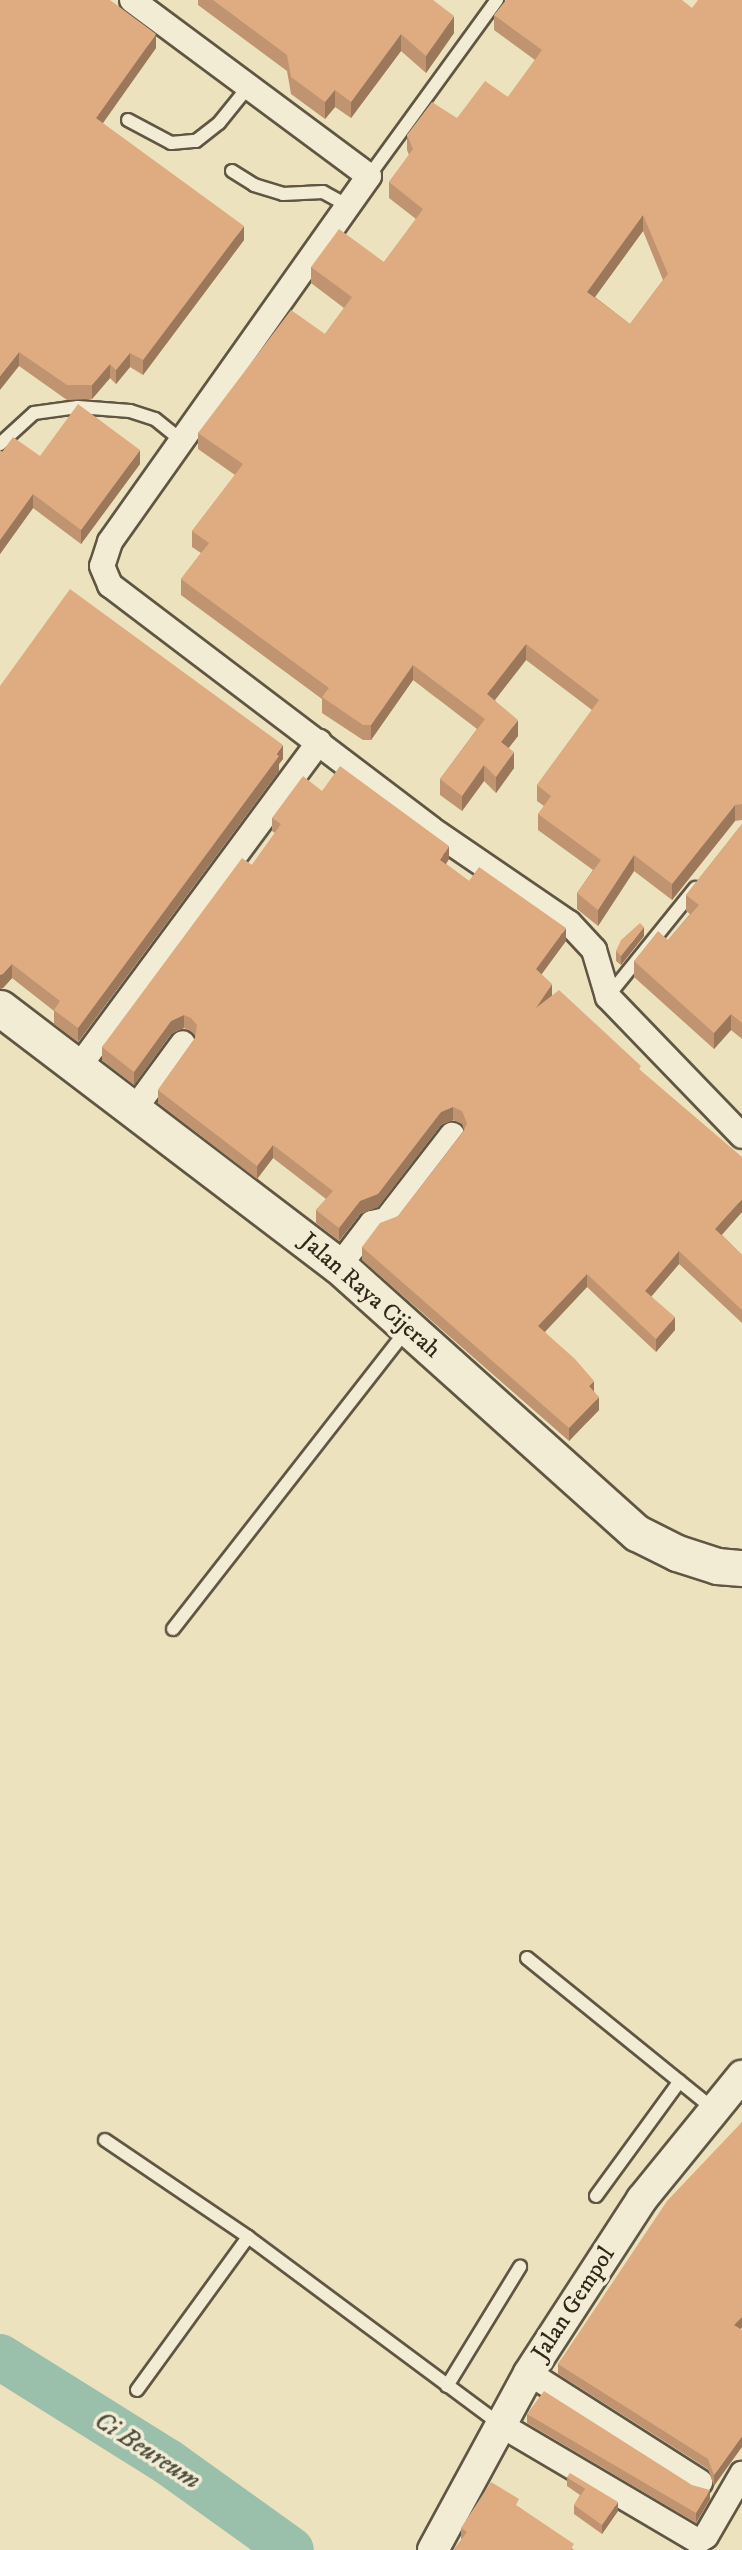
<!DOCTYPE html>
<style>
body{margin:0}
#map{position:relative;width:742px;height:2550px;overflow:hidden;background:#ece2be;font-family:"IM FELL DW Pica",serif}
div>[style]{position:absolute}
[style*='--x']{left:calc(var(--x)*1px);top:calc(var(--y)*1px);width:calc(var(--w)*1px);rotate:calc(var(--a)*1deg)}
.river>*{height:46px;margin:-23px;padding:0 23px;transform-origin:23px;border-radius:23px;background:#9abfab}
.roads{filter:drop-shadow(2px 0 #605643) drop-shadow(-2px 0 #605643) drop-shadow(0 2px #605643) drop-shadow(0 -2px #605643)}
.service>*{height:12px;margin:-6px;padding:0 6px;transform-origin:6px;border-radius:6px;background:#f3ecd5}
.minor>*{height:24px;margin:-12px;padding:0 12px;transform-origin:12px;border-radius:12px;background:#f3ecd5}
.tertiary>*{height:30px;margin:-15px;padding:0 15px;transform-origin:15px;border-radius:15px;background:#f3ecd5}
.secondary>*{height:35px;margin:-17.5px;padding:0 17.5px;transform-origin:17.5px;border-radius:17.5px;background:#f3ecd5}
.wall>*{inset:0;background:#c09470}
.shaded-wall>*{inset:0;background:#9c785b}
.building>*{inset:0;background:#dfac82}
span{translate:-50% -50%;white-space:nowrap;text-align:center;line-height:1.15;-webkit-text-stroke:7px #f3ecd5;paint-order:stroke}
.street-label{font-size:24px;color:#32281a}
.water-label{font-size:26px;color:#4c4e3e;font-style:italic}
</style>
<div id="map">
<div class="river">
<i style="--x:0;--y:2357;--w:198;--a:32"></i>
<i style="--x:168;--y:2462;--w:151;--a:35.6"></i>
</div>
<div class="roads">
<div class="service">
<i style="--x:128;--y:120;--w:49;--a:28.1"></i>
<i style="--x:171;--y:143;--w:25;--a:-5"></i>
<i style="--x:196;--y:141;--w:29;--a:-38"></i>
<i style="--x:219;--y:123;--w:46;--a:-51.1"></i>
<i style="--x:232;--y:171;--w:26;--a:32"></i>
<i style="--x:254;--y:185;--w:30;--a:17"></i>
<i style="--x:283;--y:194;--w:40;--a:-2.9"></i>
<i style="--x:323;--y:192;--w:29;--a:29"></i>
<i style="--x:369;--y:176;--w:218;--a:-54"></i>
<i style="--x:0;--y:444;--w:46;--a:-42.4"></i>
<i style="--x:34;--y:413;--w:44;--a:-7.8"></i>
<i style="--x:78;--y:407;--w:52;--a:4.4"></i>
<i style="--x:130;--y:411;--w:26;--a:18"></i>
<i style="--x:155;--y:419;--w:33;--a:39"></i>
<i style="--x:608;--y:996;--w:139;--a:-51.1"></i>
<i style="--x:173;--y:1629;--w:378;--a:-52"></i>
<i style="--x:527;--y:1958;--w:238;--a:39"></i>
<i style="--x:105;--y:2140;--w:173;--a:34.1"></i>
<i style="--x:248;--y:2237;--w:315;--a:36.6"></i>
<i style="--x:596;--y:2196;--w:142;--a:-53.9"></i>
<i style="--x:447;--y:2386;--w:140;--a:-58.5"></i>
<i style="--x:137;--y:2390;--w:189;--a:-54"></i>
</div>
<div class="minor">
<i style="--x:132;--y:0;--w:295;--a:36.6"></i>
<i style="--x:369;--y:176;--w:448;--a:125.3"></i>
<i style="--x:110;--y:542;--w:25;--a:108"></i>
<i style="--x:102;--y:566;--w:21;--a:67"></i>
<i style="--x:110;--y:585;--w:403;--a:37.2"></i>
<i style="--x:431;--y:829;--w:167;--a:34.3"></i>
<i style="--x:569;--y:923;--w:37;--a:47"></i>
<i style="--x:594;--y:950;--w:49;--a:73.4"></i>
<i style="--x:608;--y:997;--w:193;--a:46"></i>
<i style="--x:80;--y:1065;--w:402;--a:-53.5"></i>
<i style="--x:136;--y:1107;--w:79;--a:-53.7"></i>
<i style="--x:339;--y:1266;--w:54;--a:-52.5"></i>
<i style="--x:372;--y:1223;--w:14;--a:-12"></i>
<i style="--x:386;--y:1220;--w:108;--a:-52.2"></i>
<i style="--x:529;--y:2373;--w:203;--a:32.5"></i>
<i style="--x:501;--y:2425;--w:229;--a:30.5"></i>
<i style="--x:698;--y:2541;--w:9;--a:-32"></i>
<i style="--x:706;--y:2536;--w:72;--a:-59.9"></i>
</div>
<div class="tertiary">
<i style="--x:433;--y:2550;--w:201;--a:-61.5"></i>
<i style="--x:529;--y:2373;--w:207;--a:-57"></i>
<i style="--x:642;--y:2199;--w:159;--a:-50.9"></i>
</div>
<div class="secondary">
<i style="--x:0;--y:1008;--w:426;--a:37.3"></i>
<i style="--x:339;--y:1266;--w:400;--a:41.9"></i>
<i style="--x:637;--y:1533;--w:45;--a:26.6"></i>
<i style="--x:677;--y:1553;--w:42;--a:18"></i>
<i style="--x:717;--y:1566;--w:25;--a:5"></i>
</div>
</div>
<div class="wall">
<i style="clip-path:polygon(0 0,156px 48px,102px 123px,244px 240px,143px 375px,130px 367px,116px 384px,110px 378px,92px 399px,67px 400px,19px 366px)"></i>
<i style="clip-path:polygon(198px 0,433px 0,454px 33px,426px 73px,401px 51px,351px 118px,335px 107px,325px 119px,291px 94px,287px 71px,198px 5px)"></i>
<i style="clip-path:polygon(evenodd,742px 0,742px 820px,735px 821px,672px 900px,634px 871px,598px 926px,577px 909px,577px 893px,593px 870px,538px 830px,538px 814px,544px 806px,537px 801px,537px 785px,592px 710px,526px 660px,495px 700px,518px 736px,508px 748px,514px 768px,496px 793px,484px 781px,462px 811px,440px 795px,440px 779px,477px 729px,413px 680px,371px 740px,363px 740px,322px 713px,322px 699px,181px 595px,181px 579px,201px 553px,192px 547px,192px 531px,235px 475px,198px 449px,198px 433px,325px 334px,344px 308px,311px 283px,311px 267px,384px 262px,416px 219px,389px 198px,389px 182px,409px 155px,407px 150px,407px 135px,457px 118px,508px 97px,535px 60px,494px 30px,494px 15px,692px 8px,742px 0,643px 231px,663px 280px,630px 324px,595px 297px,643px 231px)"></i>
<i style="clip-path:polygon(0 450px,2px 452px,40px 456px,140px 464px,81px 544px,33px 508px,0 554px)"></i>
<i style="clip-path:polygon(0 686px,283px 759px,279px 764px,279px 771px,78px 1042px,54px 1024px,54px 1011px,12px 978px,3px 988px,0 989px)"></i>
<i style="clip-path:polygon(322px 791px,449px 859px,446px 864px,469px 881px,566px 941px,541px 974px,552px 996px,641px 1071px,742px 1212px,722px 1235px,742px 1255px,742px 1323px,679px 1264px,651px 1296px,675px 1330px,656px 1352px,587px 1287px,545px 1332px,594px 1391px,599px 1410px,569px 1441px,362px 1260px,362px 1247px,398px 1216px,464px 1130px,462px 1124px,453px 1120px,441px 1125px,378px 1207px,360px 1214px,339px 1241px,316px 1223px,316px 1210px,326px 1199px,273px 1158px,257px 1179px,158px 1103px,158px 1090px,195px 1038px,196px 1036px,191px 1031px,184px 1028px,171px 1034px,134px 1085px,102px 1060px,102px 1047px,252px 865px,275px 833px,272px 831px,272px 818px)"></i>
<i style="clip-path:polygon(742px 824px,742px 1039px,731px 1030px,714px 1049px,634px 977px,634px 961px,668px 940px,690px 914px,686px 911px,686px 895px)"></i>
<i style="clip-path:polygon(644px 936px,621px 965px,616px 961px,616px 951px)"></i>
<i style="clip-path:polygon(742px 2122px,742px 2328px,740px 2329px,714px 2486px,708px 2469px,558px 2374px,558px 2364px)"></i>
<i style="clip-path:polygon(527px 2414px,710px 2499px,696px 2523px,527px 2423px)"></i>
<i style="clip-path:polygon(567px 2477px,618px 2511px,602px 2534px,574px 2514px,574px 2505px,580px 2495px,567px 2486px)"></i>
<i style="clip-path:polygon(519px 2507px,574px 2550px,461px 2539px,461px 2528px)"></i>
</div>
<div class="shaded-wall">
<i style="clip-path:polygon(454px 16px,454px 33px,426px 73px,426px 56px)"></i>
<i style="clip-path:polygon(156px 34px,156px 48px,96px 133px,96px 118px)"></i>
<i style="clip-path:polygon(401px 34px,401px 51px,351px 118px,351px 102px)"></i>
<i style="clip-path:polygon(335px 90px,335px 107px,325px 119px,325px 102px)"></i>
<i style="clip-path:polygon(643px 215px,643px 231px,587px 308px,587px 292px)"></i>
<i style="clip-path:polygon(244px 226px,244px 240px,143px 375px,143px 360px)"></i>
<i style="clip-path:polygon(19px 352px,19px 366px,0 390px,0 376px)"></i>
<i style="clip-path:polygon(130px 353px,130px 367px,116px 384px,116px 370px)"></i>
<i style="clip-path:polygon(110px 364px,110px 378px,92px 399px,92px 385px)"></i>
<i style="clip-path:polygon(140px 450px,140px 464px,81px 544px,81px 530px)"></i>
<i style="clip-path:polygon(33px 494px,33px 508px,0 554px,0 540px)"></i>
<i style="clip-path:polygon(526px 644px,526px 660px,487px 710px,487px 694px)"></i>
<i style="clip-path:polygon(413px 665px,413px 680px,371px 740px,371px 725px)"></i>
<i style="clip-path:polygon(518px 720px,518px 736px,501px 758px,501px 742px)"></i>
<i style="clip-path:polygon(283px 745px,283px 759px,279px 764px,279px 771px,78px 1042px,78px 1028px)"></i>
<i style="clip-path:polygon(514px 752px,514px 768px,496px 793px,496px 777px)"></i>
<i style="clip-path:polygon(484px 765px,484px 781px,462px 811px,462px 796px)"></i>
<i style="clip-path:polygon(735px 805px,735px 821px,672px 900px,672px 884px)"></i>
<i style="clip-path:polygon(449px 846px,449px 859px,440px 873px,440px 860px)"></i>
<i style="clip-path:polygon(634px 855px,634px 871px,598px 926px,598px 910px)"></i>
<i style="clip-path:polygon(644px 927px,644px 936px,621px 965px,621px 956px)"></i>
<i style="clip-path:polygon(566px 928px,566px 941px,536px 982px,536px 969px)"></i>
<i style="clip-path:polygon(12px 964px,12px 978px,3px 988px,0 989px,0 975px)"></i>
<i style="clip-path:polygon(552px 984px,552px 997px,536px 1008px)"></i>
<i style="clip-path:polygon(731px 1014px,731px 1030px,714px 1049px,714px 1033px)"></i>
<i style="clip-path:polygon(184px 1015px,184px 1028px,171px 1034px,134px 1085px,134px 1072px,171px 1021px)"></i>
<i style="clip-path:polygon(453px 1107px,453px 1120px,441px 1125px,378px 1207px,360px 1214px,339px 1241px,339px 1228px,360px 1201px,441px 1112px)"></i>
<i style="clip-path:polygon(273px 1145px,273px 1158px,257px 1179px,257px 1166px)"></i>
<i style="clip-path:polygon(742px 1199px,742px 1212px,715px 1242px,715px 1229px)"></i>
<i style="clip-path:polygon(679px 1251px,679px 1264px,645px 1304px,645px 1291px)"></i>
<i style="clip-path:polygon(587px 1274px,587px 1287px,538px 1339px,538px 1326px)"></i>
<i style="clip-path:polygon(675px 1317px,675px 1330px,656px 1352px,656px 1339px)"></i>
<i style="clip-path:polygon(594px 1381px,594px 1394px,589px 1386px)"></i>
<i style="clip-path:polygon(599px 1397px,599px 1410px,569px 1441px,569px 1428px)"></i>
<i style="clip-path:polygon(742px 2317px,742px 2327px,734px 2335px,734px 2325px)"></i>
<i style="clip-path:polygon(742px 2436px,742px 2447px,714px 2486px,714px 2475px)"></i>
<i style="clip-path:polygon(710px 2490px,710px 2499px,696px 2523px,696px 2513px)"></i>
<i style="clip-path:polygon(618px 2502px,618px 2511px,602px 2534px,602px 2525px)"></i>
</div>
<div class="building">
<i style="clip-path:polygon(0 0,110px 0,156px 34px,96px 118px,244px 226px,143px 360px,130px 353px,116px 370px,110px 364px,92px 385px,67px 385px,19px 352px,0 376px)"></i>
<i style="clip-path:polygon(213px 0,433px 0,454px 16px,426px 56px,401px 34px,351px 102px,335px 90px,325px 102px,291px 77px,287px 55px)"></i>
<i style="clip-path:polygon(evenodd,506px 0,682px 0,692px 8px,698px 0,742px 0,742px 804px,735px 805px,672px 884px,634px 855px,598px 910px,577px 893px,601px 860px,538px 814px,551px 796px,537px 785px,599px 700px,526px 644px,487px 694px,518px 720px,501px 742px,514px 752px,496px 777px,484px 765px,462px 796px,440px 779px,485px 719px,413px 665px,371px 725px,363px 725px,322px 697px,329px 688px,181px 579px,209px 543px,192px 531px,243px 464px,198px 433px,291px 310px,325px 334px,352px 297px,311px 267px,339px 229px,384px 262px,423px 209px,389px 182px,413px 149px,407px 135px,432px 102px,457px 118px,485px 81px,508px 97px,542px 50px,494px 15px,506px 0,643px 215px,668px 274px,630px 324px,587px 292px,643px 215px)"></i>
<i style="clip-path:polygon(78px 404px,140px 450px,81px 530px,33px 494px,0 540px,0 450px,2px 452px,13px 437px,40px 456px)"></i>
<i style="clip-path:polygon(70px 589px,283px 745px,276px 754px,279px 756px,78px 1028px,54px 1010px,60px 1001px,12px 964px,3px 974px,0 975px,0 686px)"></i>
<i style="clip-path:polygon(340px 766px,449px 846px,440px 860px,469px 881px,479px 867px,566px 928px,536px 969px,552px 984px,536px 1008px,559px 990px,641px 1066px,639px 1069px,742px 1157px,742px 1199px,715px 1229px,742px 1255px,742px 1310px,679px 1251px,645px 1291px,675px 1317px,656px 1339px,587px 1274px,538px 1326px,575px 1359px,594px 1381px,589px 1386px,599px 1397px,569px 1428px,362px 1247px,380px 1223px,398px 1216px,464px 1131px,467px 1123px,462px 1111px,453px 1107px,441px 1112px,378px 1194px,360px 1201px,339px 1228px,316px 1210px,333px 1191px,273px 1145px,257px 1166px,158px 1090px,195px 1038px,197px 1025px,191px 1018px,184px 1015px,171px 1021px,134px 1072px,102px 1047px,242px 858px,252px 865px,281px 824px,272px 818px,303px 776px,322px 791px)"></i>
<i style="clip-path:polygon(742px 824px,742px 1023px,731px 1014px,714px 1033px,634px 961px,658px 931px,668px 940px,699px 905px,686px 895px)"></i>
<i style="clip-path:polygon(640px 923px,644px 927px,621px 956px,616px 951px,621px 940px)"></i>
<i style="clip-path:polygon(742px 2122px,742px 2317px,734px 2325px,742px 2330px,742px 2436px,714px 2475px,708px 2459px,558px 2364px,667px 2201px)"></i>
<i style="clip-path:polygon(544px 2391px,692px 2485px,710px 2490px,696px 2513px,527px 2414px)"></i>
<i style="clip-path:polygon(570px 2473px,618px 2502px,602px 2525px,574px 2505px,585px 2489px,567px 2477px)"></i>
<i style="clip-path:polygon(491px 2482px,519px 2499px,516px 2505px,574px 2544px,570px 2550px,453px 2550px,467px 2532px,461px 2528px)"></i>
</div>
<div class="street-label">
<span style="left:370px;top:1296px;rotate:41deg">Jalan Raya Cijerah</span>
<span style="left:574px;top:2304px;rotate:-57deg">Jalan Gempol</span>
</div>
<div class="water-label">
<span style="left:147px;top:2451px;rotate:33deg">Ci Beureum</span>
</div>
</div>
